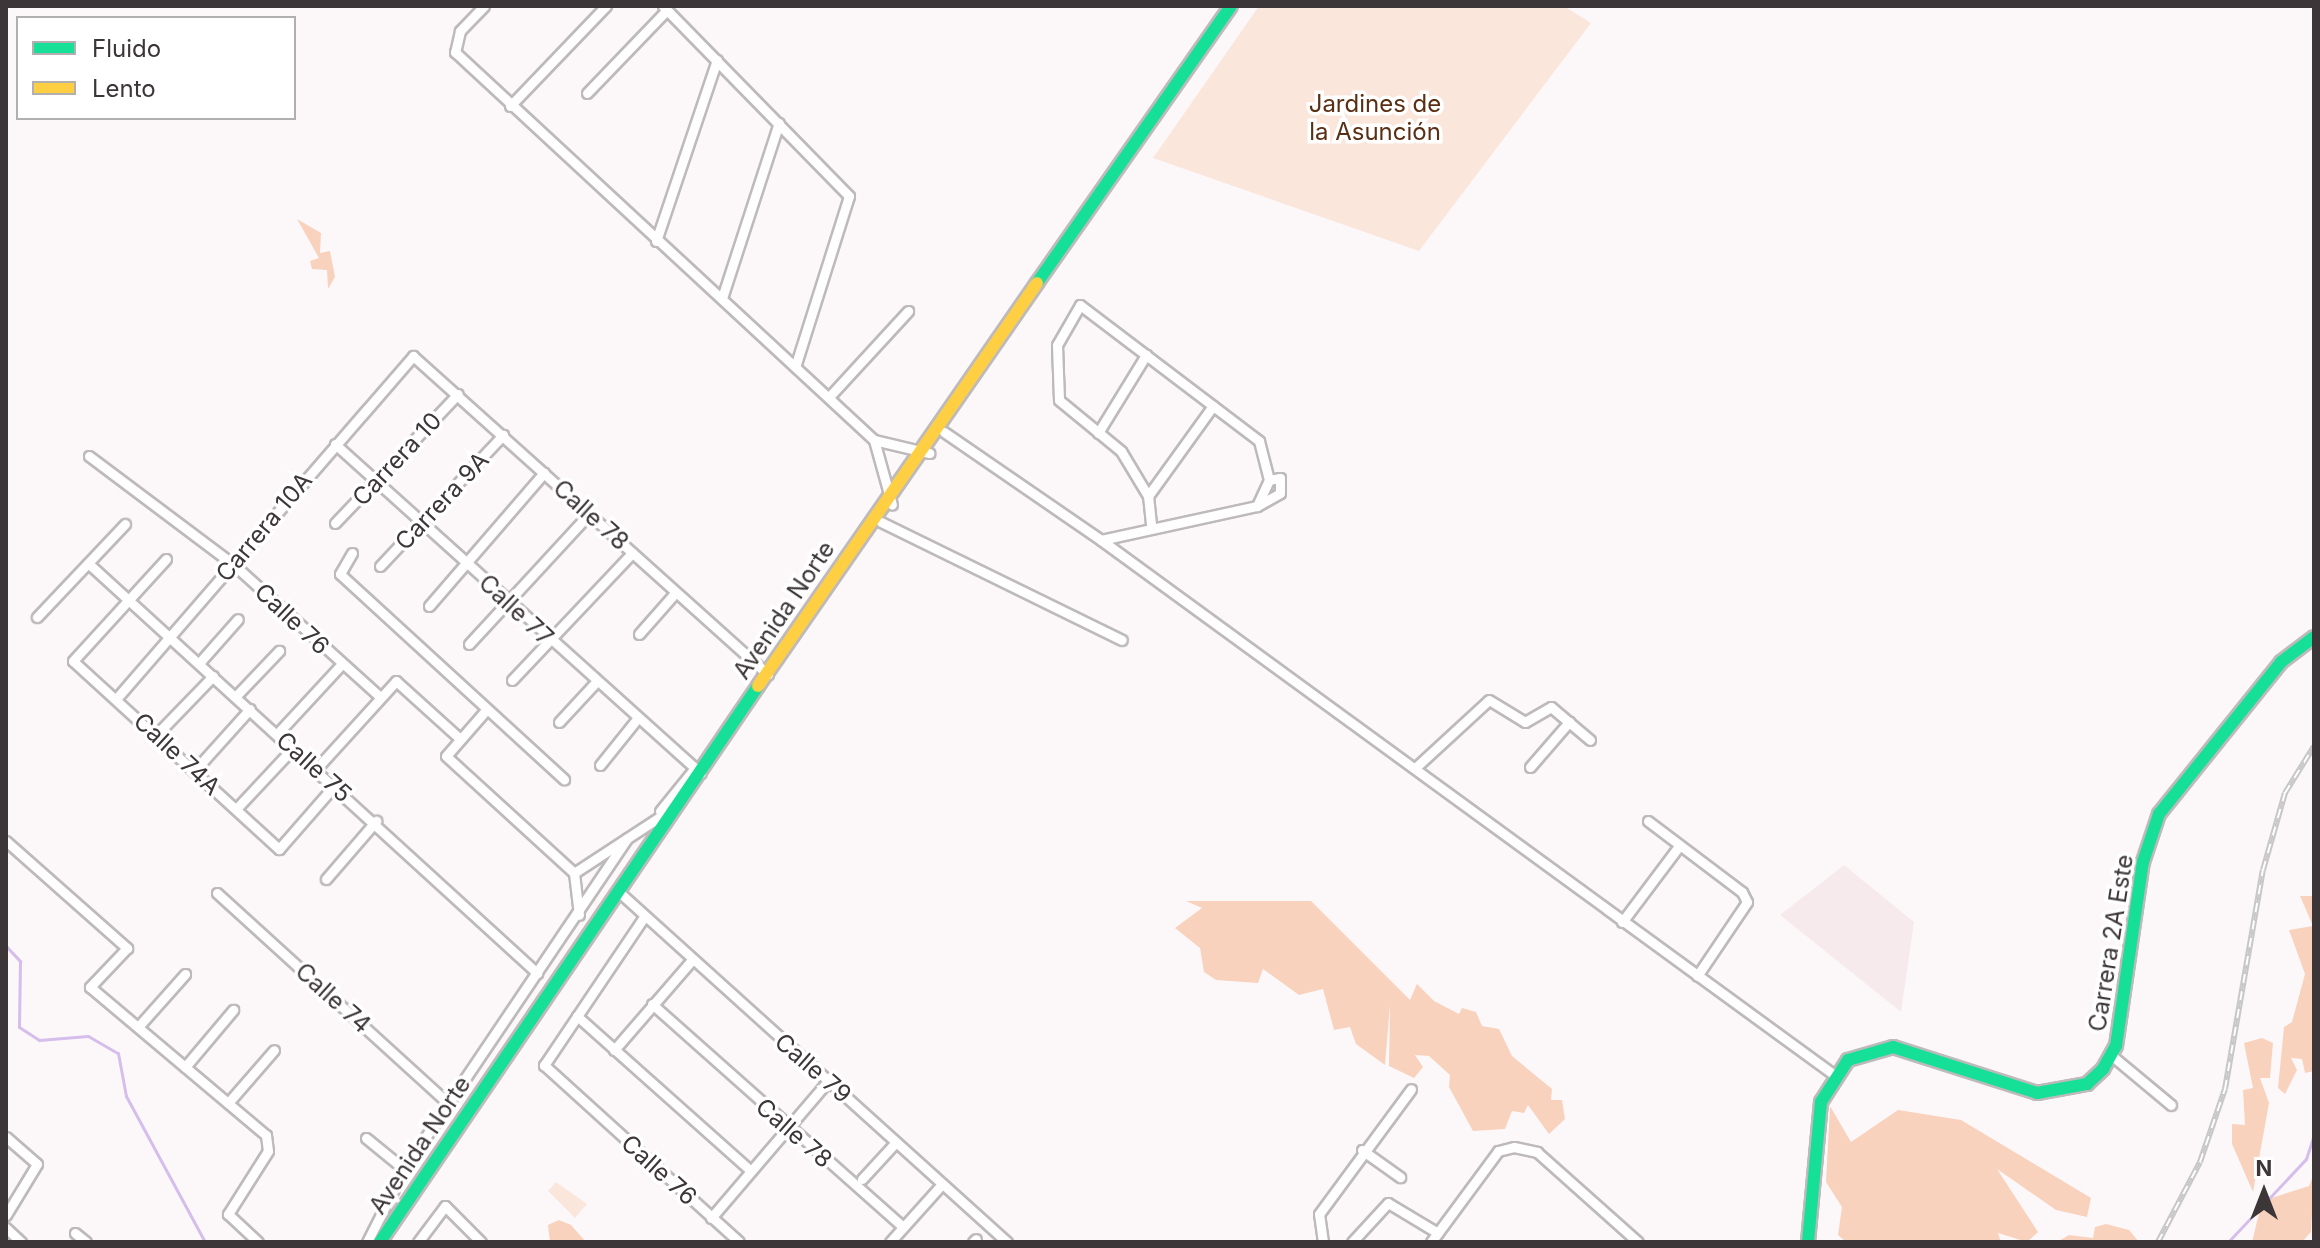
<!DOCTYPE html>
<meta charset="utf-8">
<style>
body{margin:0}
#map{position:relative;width:2320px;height:1248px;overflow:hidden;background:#fcf8f9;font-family:Inter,sans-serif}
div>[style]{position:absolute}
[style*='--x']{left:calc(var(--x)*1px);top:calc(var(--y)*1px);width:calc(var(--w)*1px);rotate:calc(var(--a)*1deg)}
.built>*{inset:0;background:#f7eaed}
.green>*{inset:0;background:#fbe6dc}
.forest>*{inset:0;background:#f9d2bd}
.stream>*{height:3px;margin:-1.5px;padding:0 1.5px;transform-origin:1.5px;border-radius:1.5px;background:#d5beeb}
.roads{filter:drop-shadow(2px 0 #bebabb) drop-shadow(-2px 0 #bebabb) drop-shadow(0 2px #bebabb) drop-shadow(0 -2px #bebabb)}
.street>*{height:9px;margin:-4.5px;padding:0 4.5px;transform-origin:4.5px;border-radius:4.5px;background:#fffefe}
.fast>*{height:12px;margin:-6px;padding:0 6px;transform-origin:6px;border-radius:6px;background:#16e098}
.slow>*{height:12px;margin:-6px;padding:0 6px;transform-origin:6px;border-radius:6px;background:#ffcf43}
.rail>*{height:6px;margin-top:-3px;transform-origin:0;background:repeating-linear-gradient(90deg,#fff 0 9px,#c7c7c7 0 18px);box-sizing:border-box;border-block:2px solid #c7c7c7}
span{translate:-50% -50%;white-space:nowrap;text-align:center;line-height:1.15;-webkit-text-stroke:7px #fff;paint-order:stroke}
.park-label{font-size:24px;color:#5a2f13}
.street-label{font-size:24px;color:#3c3638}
.frame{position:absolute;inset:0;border:8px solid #3c3638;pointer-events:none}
.legend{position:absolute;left:16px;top:16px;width:280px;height:104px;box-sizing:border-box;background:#fff;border:2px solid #b1afaf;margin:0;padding:10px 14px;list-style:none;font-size:24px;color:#3c3638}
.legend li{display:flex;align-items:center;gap:16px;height:40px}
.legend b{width:40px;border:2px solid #b1afaf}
.north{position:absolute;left:2224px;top:1152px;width:80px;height:80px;-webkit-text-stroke:6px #fff;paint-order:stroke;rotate:0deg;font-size:22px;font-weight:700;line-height:32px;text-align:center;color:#3c3638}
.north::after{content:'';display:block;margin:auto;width:28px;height:36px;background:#3c3638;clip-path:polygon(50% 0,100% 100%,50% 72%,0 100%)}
</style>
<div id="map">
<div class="built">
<i style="clip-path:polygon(1844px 865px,1914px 922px,1901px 1012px,1780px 915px)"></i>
</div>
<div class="green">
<i style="clip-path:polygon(1259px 6px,1564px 6px,1591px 23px,1419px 251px,1153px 158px)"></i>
<i style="clip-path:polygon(556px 1182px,587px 1204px,575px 1218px,548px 1191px)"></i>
</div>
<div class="forest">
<i style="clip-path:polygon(297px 219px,321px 233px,320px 253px,330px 251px,335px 277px,328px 289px,327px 270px,312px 269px,310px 261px,319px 258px)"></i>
<i style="clip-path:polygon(2300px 896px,2314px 896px,2314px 1071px,2305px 1073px,2302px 1059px,2291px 1058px,2297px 1070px,2285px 1094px,2278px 1088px,2284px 1027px,2292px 1022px,2305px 974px,2289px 930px,2313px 926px)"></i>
<i style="clip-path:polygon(1186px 901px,1311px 901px,1410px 1000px,1417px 984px,1434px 1001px,1459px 1014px,1462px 1008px,1476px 1012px,1482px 1026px,1499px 1029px,1512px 1056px,1552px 1089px,1551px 1100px,1562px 1100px,1565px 1119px,1549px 1134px,1528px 1105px,1524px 1113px,1512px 1111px,1505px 1129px,1473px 1131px,1449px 1087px,1450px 1075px,1429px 1056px,1415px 1055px,1423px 1067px,1414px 1078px,1389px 1066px,1390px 1005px,1385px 1065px,1356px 1044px,1350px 1027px,1334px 1030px,1323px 989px,1299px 995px,1263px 969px,1258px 983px,1216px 980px,1204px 972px,1200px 948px,1175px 928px,1202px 908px)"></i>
<i style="clip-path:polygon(2262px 1038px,2273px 1043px,2270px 1078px,2260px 1078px,2269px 1103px,2253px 1192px,2232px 1144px,2232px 1124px,2245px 1125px,2243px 1090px,2253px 1088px,2244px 1043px)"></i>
<i style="clip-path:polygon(1830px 1106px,1851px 1142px,1898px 1110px,1961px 1120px,2091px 1198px,2087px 1217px,2056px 1210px,1997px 1169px,2038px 1232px,2027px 1242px,1998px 1233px,2001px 1242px,1846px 1242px,1838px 1235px,1842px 1207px,1826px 1182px)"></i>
<i style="clip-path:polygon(2314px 1174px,2311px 1232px,2302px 1242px,2252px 1242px,2262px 1201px,2309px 1186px)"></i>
<i style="clip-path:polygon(559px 1220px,571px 1225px,586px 1242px,550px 1242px,548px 1225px)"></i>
<i style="clip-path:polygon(2106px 1224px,2129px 1230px,2139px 1242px,2057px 1242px,2069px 1235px,2093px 1238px,2095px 1227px)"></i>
</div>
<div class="stream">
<i style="--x:6;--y:946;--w:21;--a:47"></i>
<i style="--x:20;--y:961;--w:66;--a:90.9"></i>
<i style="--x:19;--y:1027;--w:24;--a:33"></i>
<i style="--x:39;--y:1040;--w:49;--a:-4.7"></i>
<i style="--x:88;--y:1036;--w:34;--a:30"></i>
<i style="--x:118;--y:1053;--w:44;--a:79.5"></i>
<i style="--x:126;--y:1096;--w:166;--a:61.6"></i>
<i style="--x:2228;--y:1242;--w:114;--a:-46.8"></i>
<i style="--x:2306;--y:1159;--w:25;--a:-72"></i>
</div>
<div class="roads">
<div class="street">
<i style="--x:484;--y:6;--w:35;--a:134"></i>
<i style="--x:460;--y:31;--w:22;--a:103"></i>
<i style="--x:455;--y:52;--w:571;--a:42.8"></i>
<i style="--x:874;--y:440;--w:57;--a:13.3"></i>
<i style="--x:663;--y:6;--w:266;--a:45.6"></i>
<i style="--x:849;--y:196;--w:179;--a:107.5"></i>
<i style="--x:587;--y:93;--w:115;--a:-46.1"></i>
<i style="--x:510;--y:106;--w:139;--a:-46.2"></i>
<i style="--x:656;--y:241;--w:191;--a:-71.4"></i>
<i style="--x:722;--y:298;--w:184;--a:-72"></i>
<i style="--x:829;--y:397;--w:117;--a:-47.4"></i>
<i style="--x:944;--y:432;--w:191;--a:34.5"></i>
<i style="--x:1101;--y:540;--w:906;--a:36.11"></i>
<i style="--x:1098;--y:433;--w:92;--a:-58.4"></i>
<i style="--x:874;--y:440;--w:67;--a:74.5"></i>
<i style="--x:335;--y:444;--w:492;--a:42"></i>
<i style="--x:89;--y:456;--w:180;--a:36.9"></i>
<i style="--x:233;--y:564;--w:198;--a:42.1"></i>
<i style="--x:1148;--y:496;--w:111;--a:-54.2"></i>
<i style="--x:881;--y:522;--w:268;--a:26.1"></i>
<i style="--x:335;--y:523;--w:178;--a:-46.4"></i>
<i style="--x:1151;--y:524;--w:28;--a:-96"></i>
<i style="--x:1148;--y:496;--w:52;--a:-121"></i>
<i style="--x:1121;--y:451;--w:80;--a:-140.6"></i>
<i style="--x:1059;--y:400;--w:55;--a:-92.1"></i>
<i style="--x:1057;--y:345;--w:46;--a:-60.1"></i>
<i style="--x:1080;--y:305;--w:225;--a:37.2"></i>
<i style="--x:1259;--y:441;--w:40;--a:75.6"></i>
<i style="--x:1101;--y:540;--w:160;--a:-12.3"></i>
<i style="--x:1257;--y:506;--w:26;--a:-29"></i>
<i style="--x:1280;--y:493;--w:15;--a:-90"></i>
<i style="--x:1280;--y:478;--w:11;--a:170"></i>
<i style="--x:1269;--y:480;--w:29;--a:115"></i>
<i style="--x:352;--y:553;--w:24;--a:120"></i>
<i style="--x:340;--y:574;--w:304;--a:42.5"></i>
<i style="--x:166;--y:559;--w:138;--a:132.4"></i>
<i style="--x:73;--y:661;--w:279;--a:42.4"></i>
<i style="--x:279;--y:849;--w:84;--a:-48.9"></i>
<i style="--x:89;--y:564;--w:607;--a:42.39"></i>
<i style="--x:380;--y:566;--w:180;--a:-46.8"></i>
<i style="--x:429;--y:606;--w:176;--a:-49.2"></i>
<i style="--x:37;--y:617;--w:128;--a:-46.6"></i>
<i style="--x:639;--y:634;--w:55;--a:-48.7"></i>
<i style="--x:469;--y:644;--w:177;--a:-47.3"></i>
<i style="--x:200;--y:662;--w:57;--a:-48.5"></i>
<i style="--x:512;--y:680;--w:175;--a:-46.6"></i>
<i style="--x:235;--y:697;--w:64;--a:-46.3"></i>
<i style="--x:116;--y:699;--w:454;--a:-49.1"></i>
<i style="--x:413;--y:356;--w:477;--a:41.9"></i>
<i style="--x:487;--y:709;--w:62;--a:131.1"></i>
<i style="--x:446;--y:756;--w:173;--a:42.4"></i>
<i style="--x:574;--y:873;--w:42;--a:83.2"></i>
<i style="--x:559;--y:722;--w:54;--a:-47.2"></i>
<i style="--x:277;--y:734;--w:94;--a:-47.2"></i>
<i style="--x:156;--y:735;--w:82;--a:-46"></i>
<i style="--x:600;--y:765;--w:59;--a:-51.2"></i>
<i style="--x:1530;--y:767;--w:60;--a:-49.1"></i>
<i style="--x:1415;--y:768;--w:100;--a:-42.6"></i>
<i style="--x:1489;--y:700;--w:42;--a:31.4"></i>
<i style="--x:1525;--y:722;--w:30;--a:-30"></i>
<i style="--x:1551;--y:707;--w:51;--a:40.2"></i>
<i style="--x:316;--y:769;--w:119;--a:-47.7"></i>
<i style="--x:396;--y:681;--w:85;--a:42.1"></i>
<i style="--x:195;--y:770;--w:82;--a:-48"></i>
<i style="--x:236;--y:809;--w:83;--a:-46.9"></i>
<i style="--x:660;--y:811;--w:55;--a:-50.9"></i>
<i style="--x:1648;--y:821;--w:118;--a:37.1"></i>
<i style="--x:1742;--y:892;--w:11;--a:63"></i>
<i style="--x:1747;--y:902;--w:89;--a:124"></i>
<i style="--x:6;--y:841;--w:162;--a:41.5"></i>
<i style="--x:127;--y:948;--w:54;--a:133.5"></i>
<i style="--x:90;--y:987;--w:230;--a:40.1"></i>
<i style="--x:266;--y:1135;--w:16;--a:83"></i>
<i style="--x:268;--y:1151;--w:75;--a:122.4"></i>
<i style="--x:228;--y:1214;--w:41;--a:43"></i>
<i style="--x:574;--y:873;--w:121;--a:-33.2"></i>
<i style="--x:326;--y:879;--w:77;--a:-49.2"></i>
<i style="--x:619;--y:892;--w:523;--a:42.05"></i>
<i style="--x:217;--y:893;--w:312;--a:42.3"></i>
<i style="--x:644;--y:917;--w:179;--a:124"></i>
<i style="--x:544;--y:1065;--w:263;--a:42.2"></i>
<i style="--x:1622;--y:922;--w:95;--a:-53.1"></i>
<i style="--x:652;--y:1004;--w:336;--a:41.6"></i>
<i style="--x:577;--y:1016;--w:233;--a:41.7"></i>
<i style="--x:138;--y:1027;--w:71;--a:-48.4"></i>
<i style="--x:614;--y:1050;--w:119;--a:-49.1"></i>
<i style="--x:2111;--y:1055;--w:78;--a:39.8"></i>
<i style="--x:185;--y:1067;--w:75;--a:-49.9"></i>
<i style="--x:228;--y:1103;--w:70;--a:-49"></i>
<i style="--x:6;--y:1137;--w:41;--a:41.1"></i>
<i style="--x:37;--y:1164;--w:60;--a:121.3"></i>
<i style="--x:366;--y:1138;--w:49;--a:39.2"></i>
<i style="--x:1362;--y:1150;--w:47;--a:35.4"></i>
<i style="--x:862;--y:1179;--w:50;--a:-47.4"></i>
<i style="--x:711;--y:1218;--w:180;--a:-49.5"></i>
<i style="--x:6;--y:1228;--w:21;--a:43"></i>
<i style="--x:75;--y:1233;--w:14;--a:39"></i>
<i style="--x:367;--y:1242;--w:82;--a:-63.1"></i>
<i style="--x:404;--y:1169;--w:399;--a:-56"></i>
<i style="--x:418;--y:1242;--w:45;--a:-53.1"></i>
<i style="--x:445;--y:1206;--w:51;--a:45"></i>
<i style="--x:890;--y:1242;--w:78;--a:-48.1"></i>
<i style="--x:973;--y:1242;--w:4;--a:-45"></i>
<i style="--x:1323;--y:1242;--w:28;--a:-98"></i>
<i style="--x:1319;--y:1214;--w:155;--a:-53.6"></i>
<i style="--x:1352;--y:1242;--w:53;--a:-47.3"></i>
<i style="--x:1388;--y:1203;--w:58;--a:31"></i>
<i style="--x:1431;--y:1242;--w:113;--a:-53.6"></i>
<i style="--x:1498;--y:1151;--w:16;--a:-14"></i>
<i style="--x:1514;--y:1147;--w:24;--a:12"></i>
<i style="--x:1537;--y:1152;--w:135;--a:41.7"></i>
</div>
<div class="fast">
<i style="--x:1037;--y:283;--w:338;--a:-55"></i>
<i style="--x:380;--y:1242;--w:672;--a:-55.79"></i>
<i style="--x:1808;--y:1242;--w:141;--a:-84.7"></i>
<i style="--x:1821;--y:1102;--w:50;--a:-57.3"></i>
<i style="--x:1848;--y:1060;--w:47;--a:-16.1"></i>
<i style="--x:1893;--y:1047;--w:151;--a:17.7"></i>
<i style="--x:2037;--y:1093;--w:51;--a:-10.2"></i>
<i style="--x:2087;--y:1084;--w:22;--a:-43"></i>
<i style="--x:2103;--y:1069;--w:26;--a:-61"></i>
<i style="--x:2116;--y:1046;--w:186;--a:-81.7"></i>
<i style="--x:2143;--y:862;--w:51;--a:-71.6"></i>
<i style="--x:2159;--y:814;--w:195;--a:-51.2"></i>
<i style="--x:2281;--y:662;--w:41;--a:-37.1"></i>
</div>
<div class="slow">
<i style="--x:758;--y:686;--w:490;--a:-55.3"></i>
</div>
</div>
<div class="rail">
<i style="--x:2158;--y:1242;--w:90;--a:-62.3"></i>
<i style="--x:2200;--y:1162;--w:77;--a:-71.1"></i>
<i style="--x:2225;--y:1089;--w:222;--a:-80.2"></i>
<i style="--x:2263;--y:870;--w:80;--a:-74.1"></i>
<i style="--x:2285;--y:793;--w:55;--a:-58.3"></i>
</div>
<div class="park-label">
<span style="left:1375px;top:118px">Jardines de<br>la Asunción</span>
</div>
<div class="street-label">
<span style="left:397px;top:459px;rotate:-47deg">Carrera 10</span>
<span style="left:442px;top:501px;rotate:-47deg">Carrera 9A</span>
<span style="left:591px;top:515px;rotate:42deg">Calle 78</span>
<span style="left:264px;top:527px;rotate:-50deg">Carrera 10A</span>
<span style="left:516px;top:610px;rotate:43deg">Calle 77</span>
<span style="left:784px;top:610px;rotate:-56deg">Avenida Norte</span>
<span style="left:292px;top:619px;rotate:43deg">Calle 76</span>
<span style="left:177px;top:754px;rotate:43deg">Calle 74A</span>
<span style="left:314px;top:767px;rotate:42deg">Calle 75</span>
<span style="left:2111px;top:943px;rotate:-81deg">Carrera 2A Este</span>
<span style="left:333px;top:998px;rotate:42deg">Calle 74</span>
<span style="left:813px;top:1068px;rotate:41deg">Calle 79</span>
<span style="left:794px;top:1133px;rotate:41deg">Calle 78</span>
<span style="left:420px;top:1145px;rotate:-56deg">Avenida Norte</span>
<span style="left:659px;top:1170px;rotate:42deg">Calle 76</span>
</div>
<div class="frame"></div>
<ul class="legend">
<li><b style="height:10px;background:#16e098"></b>Fluido</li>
<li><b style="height:10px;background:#ffcf43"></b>Lento</li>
</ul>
<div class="north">N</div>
</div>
